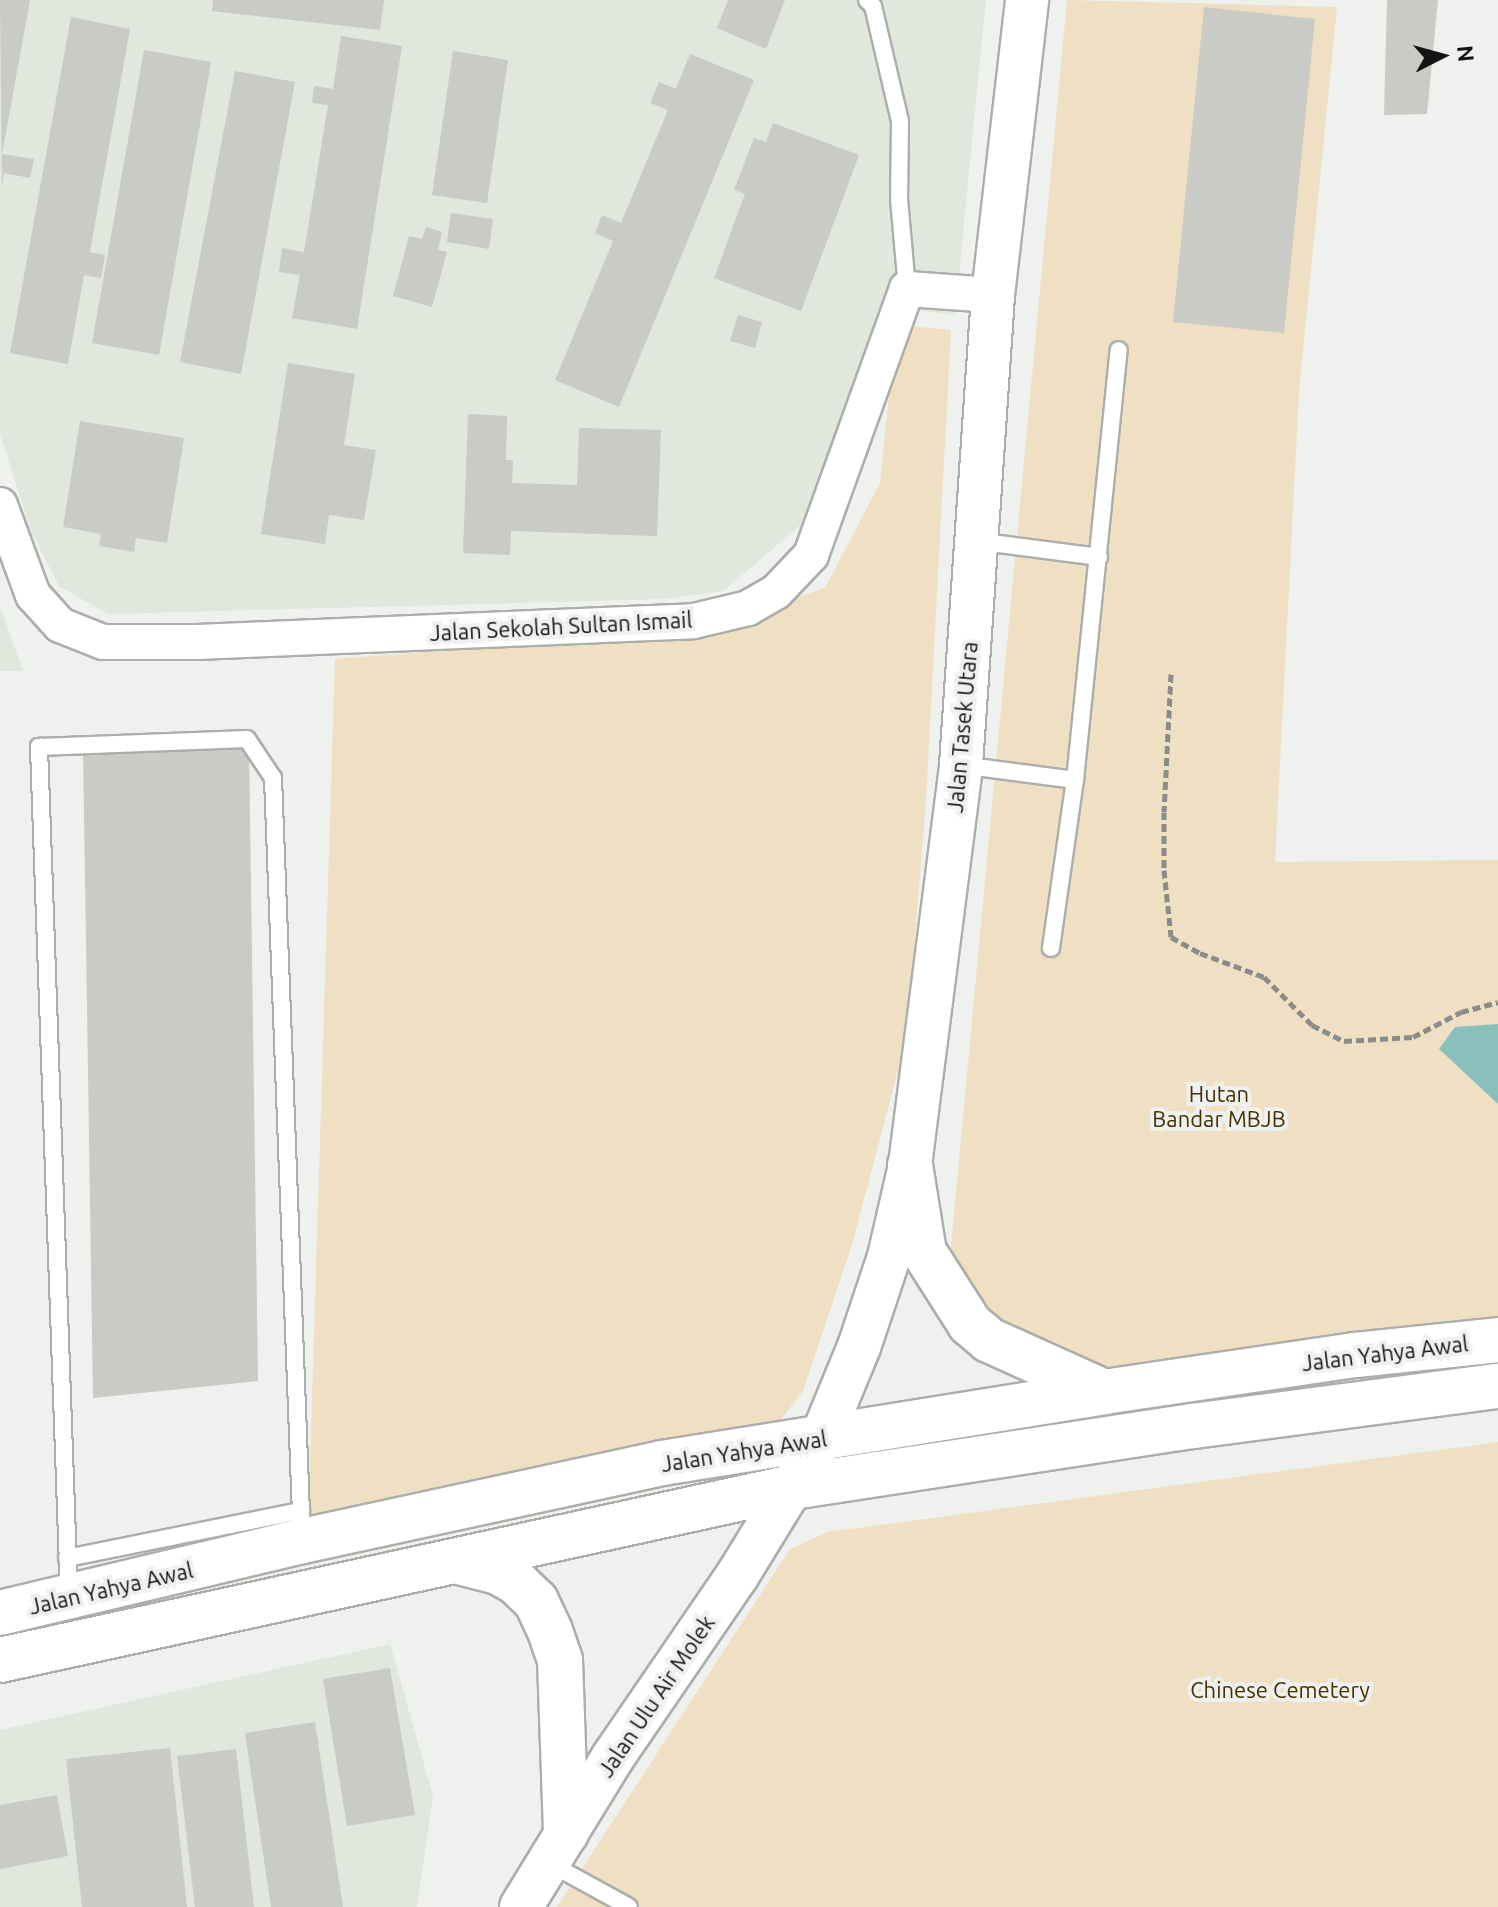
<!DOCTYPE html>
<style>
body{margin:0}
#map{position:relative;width:1498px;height:1907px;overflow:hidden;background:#eef1ed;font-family:Ubuntu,sans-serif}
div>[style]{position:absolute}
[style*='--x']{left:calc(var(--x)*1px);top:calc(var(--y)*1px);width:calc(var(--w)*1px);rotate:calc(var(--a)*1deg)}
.built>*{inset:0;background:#e0e7dc}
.green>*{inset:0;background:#efdfc3}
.water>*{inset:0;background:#8ac0bb}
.building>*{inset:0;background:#cacac6}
.path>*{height:5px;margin-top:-2.5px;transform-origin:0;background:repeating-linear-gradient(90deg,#8a8c89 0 8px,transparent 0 12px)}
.roads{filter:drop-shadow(2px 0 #acaeaa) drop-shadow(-2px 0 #acaeaa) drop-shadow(0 2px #acaeaa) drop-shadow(0 -2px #acaeaa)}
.service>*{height:16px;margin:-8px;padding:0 8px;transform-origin:8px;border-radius:8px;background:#fff}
.minor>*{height:34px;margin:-17px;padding:0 17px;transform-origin:17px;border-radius:17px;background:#fff}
.tertiary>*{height:42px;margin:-21px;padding:0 21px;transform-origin:21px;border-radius:21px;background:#fff}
.secondary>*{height:44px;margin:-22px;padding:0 22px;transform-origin:22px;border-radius:22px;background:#fff}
span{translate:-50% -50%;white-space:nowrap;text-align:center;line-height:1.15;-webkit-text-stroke:8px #eef1ed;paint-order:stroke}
.street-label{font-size:22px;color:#141513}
.park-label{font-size:22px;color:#473000}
.north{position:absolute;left:1402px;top:16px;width:80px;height:80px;-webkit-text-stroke:6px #eef1ed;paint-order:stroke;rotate:84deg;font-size:22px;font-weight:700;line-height:32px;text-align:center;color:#141513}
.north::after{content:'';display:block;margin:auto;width:28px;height:36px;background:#141513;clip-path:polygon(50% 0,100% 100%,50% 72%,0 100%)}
</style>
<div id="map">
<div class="built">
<i style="clip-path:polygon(0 0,986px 0,955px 315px,879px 306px,809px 518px,723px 591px,664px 599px,108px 614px,59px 586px,31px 531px,0 434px)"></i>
<i style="clip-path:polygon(0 606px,23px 671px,0 671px)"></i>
<i style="clip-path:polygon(390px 1644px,433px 1796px,417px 1907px,0 1907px,0 1730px)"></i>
</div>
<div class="green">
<i style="clip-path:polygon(1067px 0,1337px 7px,1299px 391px,1275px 862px,1498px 860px,1498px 1322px,1122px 1368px,1022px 1353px,950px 1257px)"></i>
<i style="clip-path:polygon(896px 325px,951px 330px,926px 800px,907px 1036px,852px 1245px,803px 1391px,771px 1432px,308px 1527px,335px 659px,699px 631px,825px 588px,880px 483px)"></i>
<i style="clip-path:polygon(1498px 1442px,1498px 1907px,557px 1907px,790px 1549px,828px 1532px)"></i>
</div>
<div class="water">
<i style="clip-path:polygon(1498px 1024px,1498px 1104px,1439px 1049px,1455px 1027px)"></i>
</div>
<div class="building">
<i style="clip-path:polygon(0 0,30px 0,2px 154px,34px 159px,30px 178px,4px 173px,2px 186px)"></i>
<i style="clip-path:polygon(213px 0,384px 0,380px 30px,212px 11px)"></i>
<i style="clip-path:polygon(728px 0,785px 0,766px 49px,717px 28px)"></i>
<i style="clip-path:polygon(1387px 0,1438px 0,1427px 114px,1384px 115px)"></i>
<i style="clip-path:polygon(1204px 7px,1315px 19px,1284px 333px,1173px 322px)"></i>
<i style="clip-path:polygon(71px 17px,130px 29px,90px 252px,105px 255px,101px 278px,84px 275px,68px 364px,10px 353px)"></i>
<i style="clip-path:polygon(341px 36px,402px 46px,357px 329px,292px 318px,300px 275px,279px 272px,282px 248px,304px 252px,328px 105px,312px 103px,314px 86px,333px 89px)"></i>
<i style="clip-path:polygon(144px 50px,211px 62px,159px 355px,92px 343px)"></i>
<i style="clip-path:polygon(453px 51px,508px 60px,487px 203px,432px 195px)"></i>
<i style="clip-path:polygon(690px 54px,754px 80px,619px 407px,555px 380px,613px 241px,595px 233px,602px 215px,621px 223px,668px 110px,650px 103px,659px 82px,676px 89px)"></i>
<i style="clip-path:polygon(235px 71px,295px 82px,241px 374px,180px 362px)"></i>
<i style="clip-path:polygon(773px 123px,859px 155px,801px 311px,714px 278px,745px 194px,734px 190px,754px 138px,766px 142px)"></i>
<i style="clip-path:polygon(451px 213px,493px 219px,489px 249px,447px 242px)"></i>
<i style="clip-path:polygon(426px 227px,442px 232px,438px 250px,447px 252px,432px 307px,393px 296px,409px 236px,422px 239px)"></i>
<i style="clip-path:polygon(738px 315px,762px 322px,755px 348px,730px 341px)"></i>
<i style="clip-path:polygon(288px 363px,355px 374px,344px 445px,376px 450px,364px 520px,329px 515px,325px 544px,261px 534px)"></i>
<i style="clip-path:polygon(468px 414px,507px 416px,506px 460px,513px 460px,512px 483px,577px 485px,579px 428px,661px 430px,657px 536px,511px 531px,510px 555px,463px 553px)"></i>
<i style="clip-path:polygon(80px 421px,184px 438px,167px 543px,136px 538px,134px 552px,99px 546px,101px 534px,63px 527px)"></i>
<i style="clip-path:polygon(249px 744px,258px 1381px,93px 1398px,83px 747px)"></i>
<i style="clip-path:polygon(390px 1668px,415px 1815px,347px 1826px,323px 1679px)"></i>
<i style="clip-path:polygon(315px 1722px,343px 1907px,271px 1907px,245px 1733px)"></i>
<i style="clip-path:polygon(170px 1748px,187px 1907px,82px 1907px,66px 1759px)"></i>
<i style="clip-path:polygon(236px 1749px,254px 1907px,195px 1907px,177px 1756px)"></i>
<i style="clip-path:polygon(57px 1795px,68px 1856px,0 1869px,0 1805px)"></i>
</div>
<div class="path">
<i style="--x:1171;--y:674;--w:138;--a:92.9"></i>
<i style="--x:1164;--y:812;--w:58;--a:90"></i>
<i style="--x:1164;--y:870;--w:67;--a:84"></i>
<i style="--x:1171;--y:937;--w:33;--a:29"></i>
<i style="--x:1200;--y:953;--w:68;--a:20.6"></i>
<i style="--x:1264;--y:977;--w:68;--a:45"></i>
<i style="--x:1312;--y:1025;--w:36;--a:27"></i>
<i style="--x:1344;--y:1041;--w:69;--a:-3.3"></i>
<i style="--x:1413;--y:1037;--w:54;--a:-27.5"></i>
<i style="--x:1461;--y:1012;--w:38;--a:-15"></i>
</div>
<div class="roads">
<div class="service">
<i style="--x:867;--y:0;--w:8;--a:45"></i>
<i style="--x:873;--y:6;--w:118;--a:76.8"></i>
<i style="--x:900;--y:121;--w:78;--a:90.7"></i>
<i style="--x:899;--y:199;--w:90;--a:84.9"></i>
<i style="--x:976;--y:541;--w:124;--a:7.4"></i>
<i style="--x:961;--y:765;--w:115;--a:7.5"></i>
<i style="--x:1051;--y:948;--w:170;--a:-81.9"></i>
<i style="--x:1075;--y:780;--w:432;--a:-84.2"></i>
<i style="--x:67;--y:1558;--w:239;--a:-11.4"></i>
<i style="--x:69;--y:1594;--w:848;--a:-92.03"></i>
<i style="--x:39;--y:747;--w:208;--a:-2.2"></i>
<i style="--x:247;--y:739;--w:47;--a:56.3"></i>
<i style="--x:273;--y:778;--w:763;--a:87.82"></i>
<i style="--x:549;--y:1863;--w:91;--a:28.8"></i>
</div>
<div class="minor">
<i style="--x:0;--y:505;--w:96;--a:69.9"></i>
<i style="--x:33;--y:595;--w:40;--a:48"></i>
<i style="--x:60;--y:625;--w:46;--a:21.6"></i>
<i style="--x:103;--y:642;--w:94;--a:0"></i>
<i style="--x:197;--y:642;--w:497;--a:-2.4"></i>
<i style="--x:694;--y:621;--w:56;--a:-13.5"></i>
<i style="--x:748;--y:608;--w:32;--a:-30"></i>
<i style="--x:776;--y:592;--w:51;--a:-46.6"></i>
<i style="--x:811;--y:555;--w:283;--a:-70.2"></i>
<i style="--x:907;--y:289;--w:86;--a:4"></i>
</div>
<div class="tertiary">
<i style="--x:521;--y:1907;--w:176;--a:-58.5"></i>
<i style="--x:613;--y:1757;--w:219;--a:-55.6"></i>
<i style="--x:737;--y:1576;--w:161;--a:-58.5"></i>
<i style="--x:821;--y:1439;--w:100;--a:-67.6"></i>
<i style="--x:859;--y:1347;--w:95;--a:-71.6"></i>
<i style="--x:889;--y:1257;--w:94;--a:-77.1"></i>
<i style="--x:910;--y:1165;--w:403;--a:-82.7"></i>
<i style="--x:961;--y:765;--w:471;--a:-86.1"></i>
<i style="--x:993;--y:295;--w:297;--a:-83.4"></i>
</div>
<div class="secondary">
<i style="--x:910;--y:1165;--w:88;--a:80.9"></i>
<i style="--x:924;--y:1252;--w:85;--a:57.4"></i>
<i style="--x:970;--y:1324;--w:25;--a:40"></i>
<i style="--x:989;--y:1340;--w:126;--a:24.3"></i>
<i style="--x:455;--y:1561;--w:44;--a:14.3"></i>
<i style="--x:498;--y:1572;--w:21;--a:29"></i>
<i style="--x:516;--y:1582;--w:28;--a:44"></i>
<i style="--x:536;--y:1601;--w:33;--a:65"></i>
<i style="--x:550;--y:1631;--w:31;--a:71"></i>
<i style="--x:560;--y:1660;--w:173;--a:88"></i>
<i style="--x:0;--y:1613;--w:310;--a:-13.4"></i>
<i style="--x:302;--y:1541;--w:368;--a:-12.2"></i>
<i style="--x:662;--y:1463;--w:448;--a:-9.1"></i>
<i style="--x:1104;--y:1392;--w:255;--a:-8.4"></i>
<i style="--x:1356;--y:1355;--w:143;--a:-6"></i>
<i style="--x:0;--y:1660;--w:812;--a:-12.31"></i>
<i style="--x:793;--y:1487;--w:405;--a:-8.7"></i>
<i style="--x:1193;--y:1426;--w:308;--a:-7.5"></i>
</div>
</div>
<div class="street-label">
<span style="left:561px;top:626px;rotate:-3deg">Jalan Sekolah Sultan Ismail</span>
<span style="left:962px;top:727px;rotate:-85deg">Jalan Tasek Utara</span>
<span style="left:1385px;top:1353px;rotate:-7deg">Jalan Yahya Awal</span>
<span style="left:744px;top:1451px;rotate:-9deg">Jalan Yahya Awal</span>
<span style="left:111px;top:1588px;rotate:-13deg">Jalan Yahya Awal</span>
<span style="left:656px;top:1696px;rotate:-56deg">Jalan Ulu Air Molek</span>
</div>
<div class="park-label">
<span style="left:1219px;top:1106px">Hutan<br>Bandar MBJB</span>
<span style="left:1280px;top:1690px">Chinese Cemetery</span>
</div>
<div class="north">N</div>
</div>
